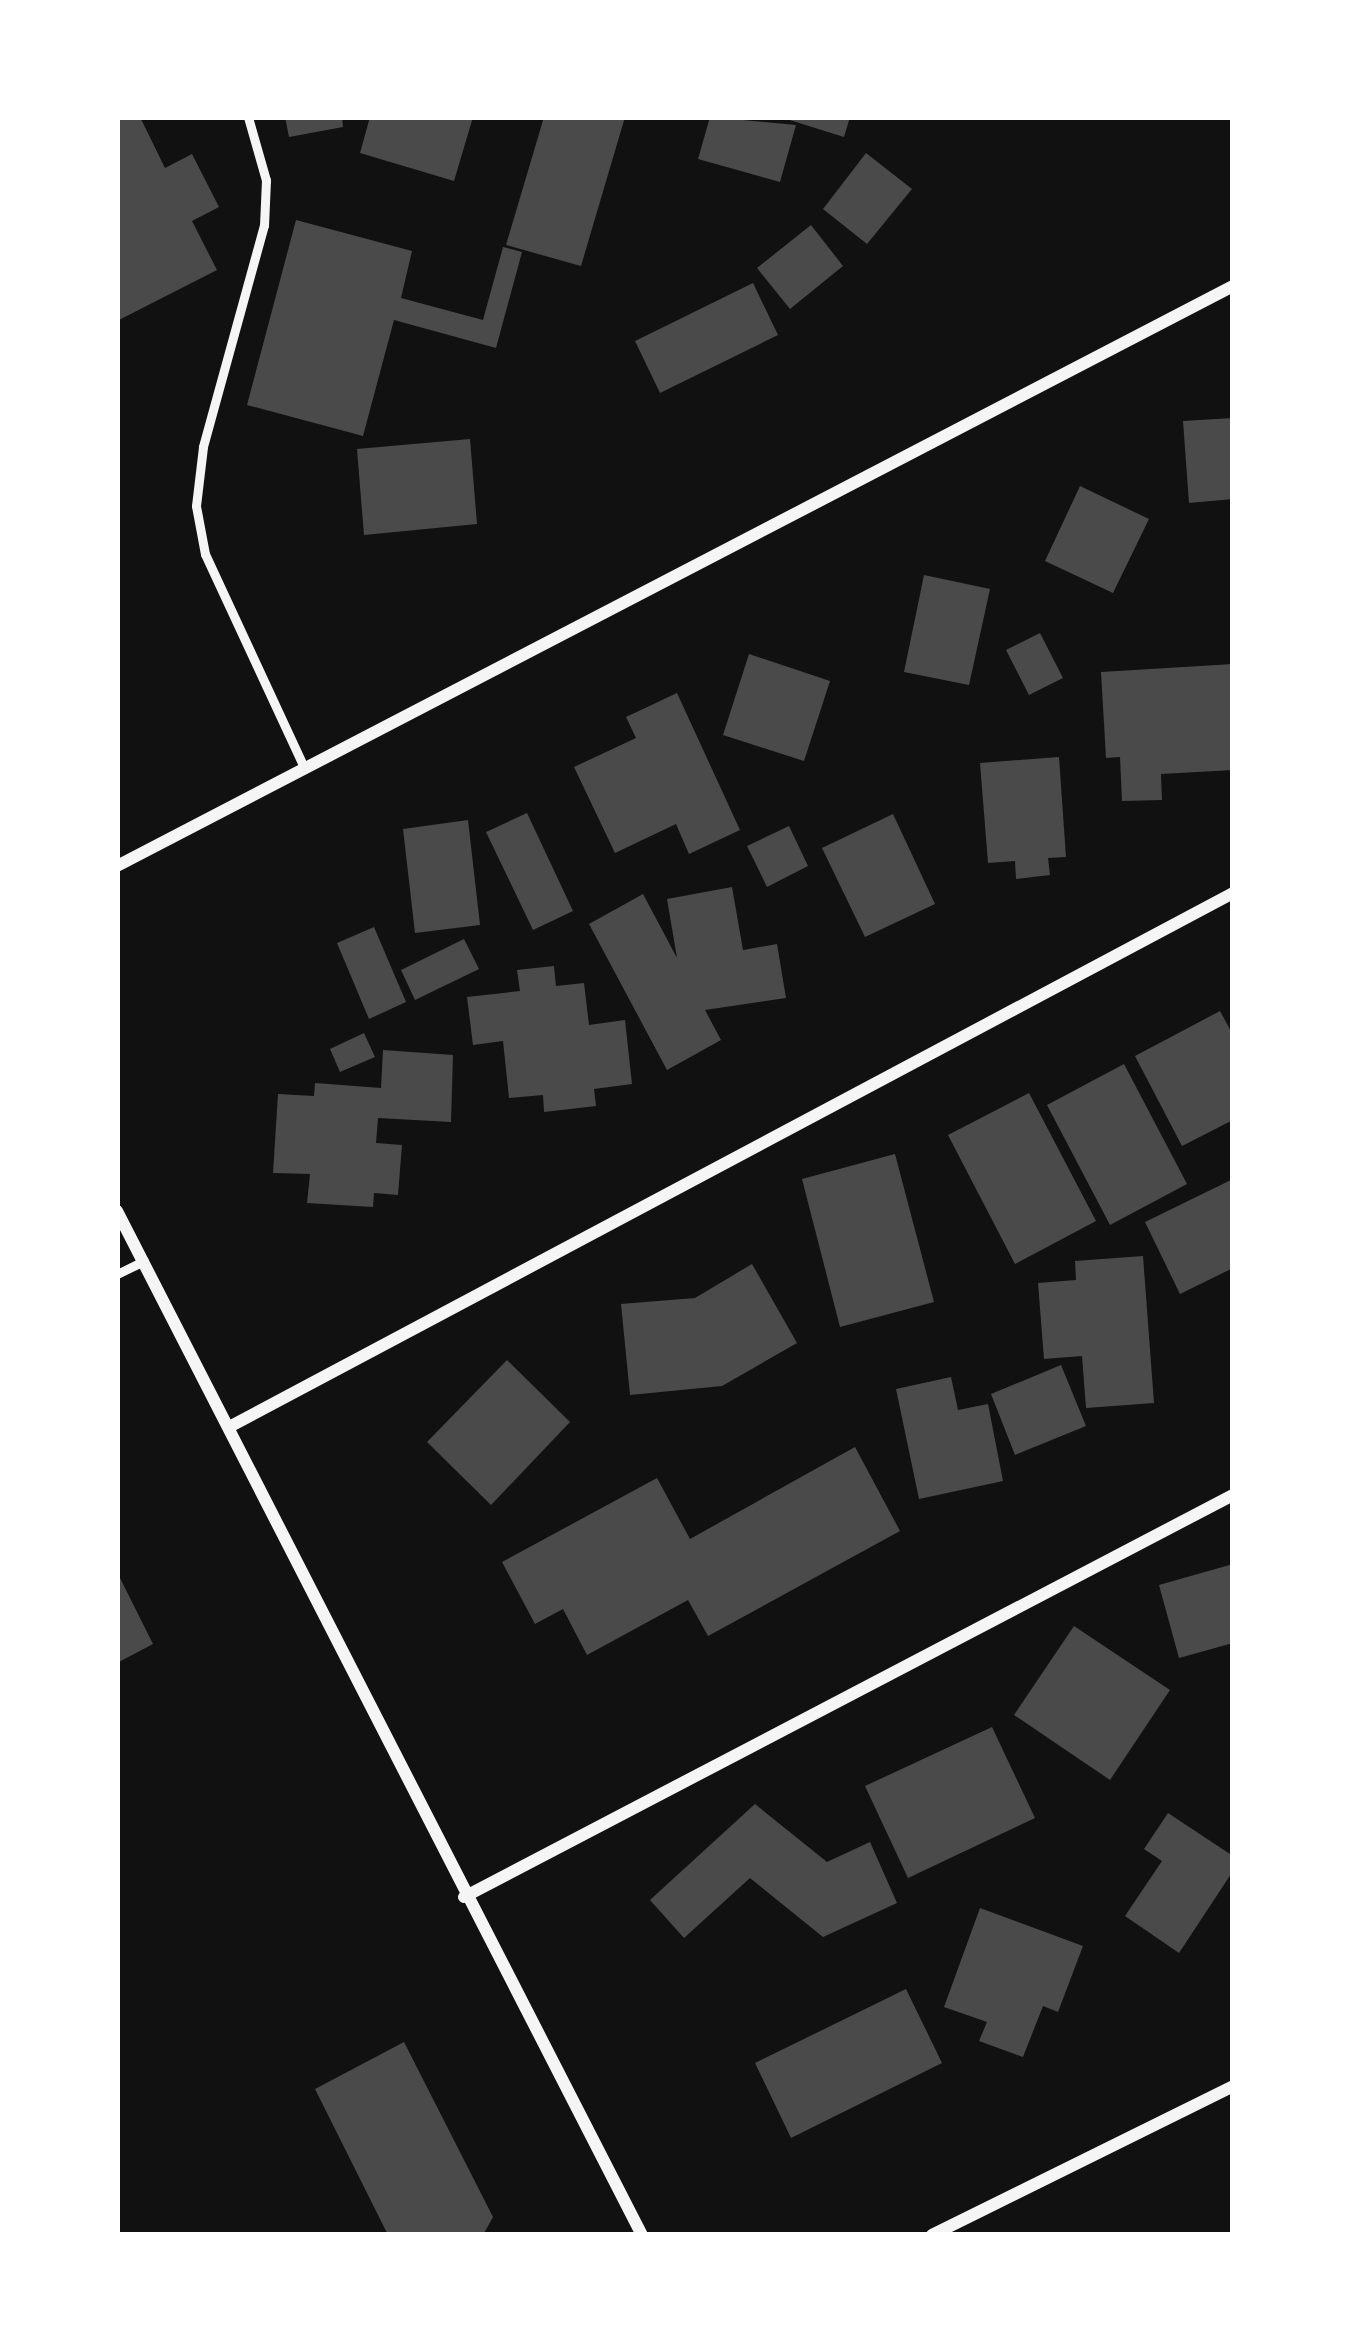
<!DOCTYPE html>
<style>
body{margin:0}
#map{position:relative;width:1350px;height:2352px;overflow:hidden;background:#111;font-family:Inter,sans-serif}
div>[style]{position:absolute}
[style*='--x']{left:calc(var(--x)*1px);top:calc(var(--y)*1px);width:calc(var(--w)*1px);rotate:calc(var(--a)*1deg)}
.building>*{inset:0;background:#4a4a4a}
.service>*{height:9px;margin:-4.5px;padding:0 4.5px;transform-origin:4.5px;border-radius:4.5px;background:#f5f5f5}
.minor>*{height:12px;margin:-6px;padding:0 6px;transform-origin:6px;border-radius:6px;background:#f5f5f5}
span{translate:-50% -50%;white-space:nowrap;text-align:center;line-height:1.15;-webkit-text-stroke:10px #fff;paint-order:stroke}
.frame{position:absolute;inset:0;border:120px solid #fff;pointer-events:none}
</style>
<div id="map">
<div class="building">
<i style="clip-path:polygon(117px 117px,140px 117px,165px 168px,192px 154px,219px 207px,192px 221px,217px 270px,117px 321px)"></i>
<i style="clip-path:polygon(285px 117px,342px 117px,343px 127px,289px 137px)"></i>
<i style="clip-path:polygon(370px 117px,473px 117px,454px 181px,360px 153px)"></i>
<i style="clip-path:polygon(544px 117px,625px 117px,581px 266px,506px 245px)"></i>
<i style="clip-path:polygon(710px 117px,796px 125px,780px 182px,698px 159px)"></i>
<i style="clip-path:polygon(780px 117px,850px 117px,844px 137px)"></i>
<i style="clip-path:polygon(866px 153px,912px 189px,867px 244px,823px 209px)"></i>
<i style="clip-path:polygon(296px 220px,412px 251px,401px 298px,483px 320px,503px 247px,522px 252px,496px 348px,394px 320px,363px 436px,247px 405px)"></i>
<i style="clip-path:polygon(811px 225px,843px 266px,790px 309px,757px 268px)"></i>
<i style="clip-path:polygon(753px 283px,778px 335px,660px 393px,635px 341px)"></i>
<i style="clip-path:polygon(1233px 418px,1233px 499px,1189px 503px,1183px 421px)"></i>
<i style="clip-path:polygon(470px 439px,477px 524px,364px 535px,357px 449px)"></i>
<i style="clip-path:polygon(1080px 486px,1149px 519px,1113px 593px,1045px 561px)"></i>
<i style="clip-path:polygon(924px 575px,990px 589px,969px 685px,904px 672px)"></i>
<i style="clip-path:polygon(1040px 633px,1063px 678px,1029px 695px,1006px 650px)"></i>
<i style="clip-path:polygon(749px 654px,830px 681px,804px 761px,723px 735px)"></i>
<i style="clip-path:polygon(1233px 664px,1233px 770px,1161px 774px,1162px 800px,1122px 801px,1120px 757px,1106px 758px,1101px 672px)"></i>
<i style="clip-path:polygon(677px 693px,740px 830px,689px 854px,676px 824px,615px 853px,574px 767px,636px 738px,626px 717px)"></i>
<i style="clip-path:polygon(1059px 757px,1066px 857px,1048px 858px,1050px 875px,1016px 879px,1015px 861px,988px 863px,980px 763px)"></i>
<i style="clip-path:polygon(527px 813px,573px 911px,533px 930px,486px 832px)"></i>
<i style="clip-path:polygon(893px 814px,935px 904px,865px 937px,822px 848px)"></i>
<i style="clip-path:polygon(468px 820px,480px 925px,415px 933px,403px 829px)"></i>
<i style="clip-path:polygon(789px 826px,808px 866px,767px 887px,747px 846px)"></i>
<i style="clip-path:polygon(732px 887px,743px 950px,777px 944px,786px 998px,705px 1010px,721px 1040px,667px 1070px,589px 924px,643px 894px,677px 958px,667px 899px)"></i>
<i style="clip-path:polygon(374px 927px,406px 1002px,369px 1019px,337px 943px)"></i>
<i style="clip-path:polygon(464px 939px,479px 969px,415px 1000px,401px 970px)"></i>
<i style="clip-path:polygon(554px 966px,556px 986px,584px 983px,589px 1025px,625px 1020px,632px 1084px,594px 1089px,596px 1106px,544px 1112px,543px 1095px,509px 1098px,503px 1041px,473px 1045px,467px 997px,520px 991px,517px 970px)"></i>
<i style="clip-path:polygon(1220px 1011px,1233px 1035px,1233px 1120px,1182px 1146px,1135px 1056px)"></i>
<i style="clip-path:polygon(364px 1033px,375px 1057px,340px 1072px,330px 1049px)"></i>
<i style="clip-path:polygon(383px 1050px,453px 1055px,451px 1122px,378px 1118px,376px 1143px,402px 1145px,398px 1195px,374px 1193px,373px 1207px,307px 1203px,310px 1174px,273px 1173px,278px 1094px,314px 1096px,315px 1083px,381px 1088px)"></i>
<i style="clip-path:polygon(1124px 1064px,1187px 1184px,1110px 1225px,1047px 1105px)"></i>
<i style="clip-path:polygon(1029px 1093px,1096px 1221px,1015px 1264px,948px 1135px)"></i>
<i style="clip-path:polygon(895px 1154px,934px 1302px,840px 1327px,802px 1179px)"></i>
<i style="clip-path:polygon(1233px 1179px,1233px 1268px,1180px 1294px,1145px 1222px)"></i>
<i style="clip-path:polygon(1143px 1256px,1154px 1403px,1086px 1408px,1082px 1356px,1044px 1359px,1038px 1283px,1076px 1280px,1075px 1261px)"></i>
<i style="clip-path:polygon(752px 1264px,797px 1343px,722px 1386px,630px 1395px,621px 1304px,695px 1298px)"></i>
<i style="clip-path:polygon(507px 1360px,570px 1422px,491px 1505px,427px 1442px)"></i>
<i style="clip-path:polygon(1061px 1365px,1086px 1426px,1015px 1455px,991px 1394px)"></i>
<i style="clip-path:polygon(951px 1377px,958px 1410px,988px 1404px,1003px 1481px,919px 1499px,896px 1389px)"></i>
<i style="clip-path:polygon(855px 1447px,900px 1531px,708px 1636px,688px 1600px,587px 1655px,563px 1609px,535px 1624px,502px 1562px,657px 1478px,690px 1539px)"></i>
<i style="clip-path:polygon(1233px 1564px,1233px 1643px,1179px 1658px,1159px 1585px)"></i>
<i style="clip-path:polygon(117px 1572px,153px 1644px,117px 1663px)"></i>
<i style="clip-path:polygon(1074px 1626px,1170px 1690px,1110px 1780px,1014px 1715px)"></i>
<i style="clip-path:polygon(992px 1727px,1035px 1818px,908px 1878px,865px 1786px)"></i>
<i style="clip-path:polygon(755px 1804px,827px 1862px,870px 1842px,897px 1903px,823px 1937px,750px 1878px,684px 1938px,650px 1900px)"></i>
<i style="clip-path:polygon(1168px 1813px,1233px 1856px,1233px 1871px,1179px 1953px,1125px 1916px,1162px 1861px,1144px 1849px)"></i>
<i style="clip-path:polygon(980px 1908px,1083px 1946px,1058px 2012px,1043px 2006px,1023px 2057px,979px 2041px,987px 2022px,944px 2007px)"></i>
<i style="clip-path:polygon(906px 1989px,942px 2063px,791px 2138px,755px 2063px)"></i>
<i style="clip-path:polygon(404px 2042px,493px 2217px,483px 2235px,388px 2235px,315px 2089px)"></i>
</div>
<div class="service">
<i style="--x:248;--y:117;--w:66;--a:74.1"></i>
<i style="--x:266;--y:180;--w:45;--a:92.5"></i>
<i style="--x:264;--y:225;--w:230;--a:105.4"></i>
<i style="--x:203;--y:447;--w:59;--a:96.8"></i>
<i style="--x:196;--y:506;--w:49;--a:79.4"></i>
<i style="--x:205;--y:554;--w:237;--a:65.1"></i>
<i style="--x:117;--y:1274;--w:30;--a:-26"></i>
</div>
<div class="minor">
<i style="--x:117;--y:866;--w:1258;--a:-27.46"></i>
<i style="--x:117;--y:1211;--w:1151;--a:62.86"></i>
<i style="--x:231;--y:1426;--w:1135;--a:-28.01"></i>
<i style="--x:464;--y:1897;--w:868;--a:-27.6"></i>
<i style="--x:932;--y:2235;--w:336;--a:-26.3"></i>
</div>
<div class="frame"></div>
</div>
